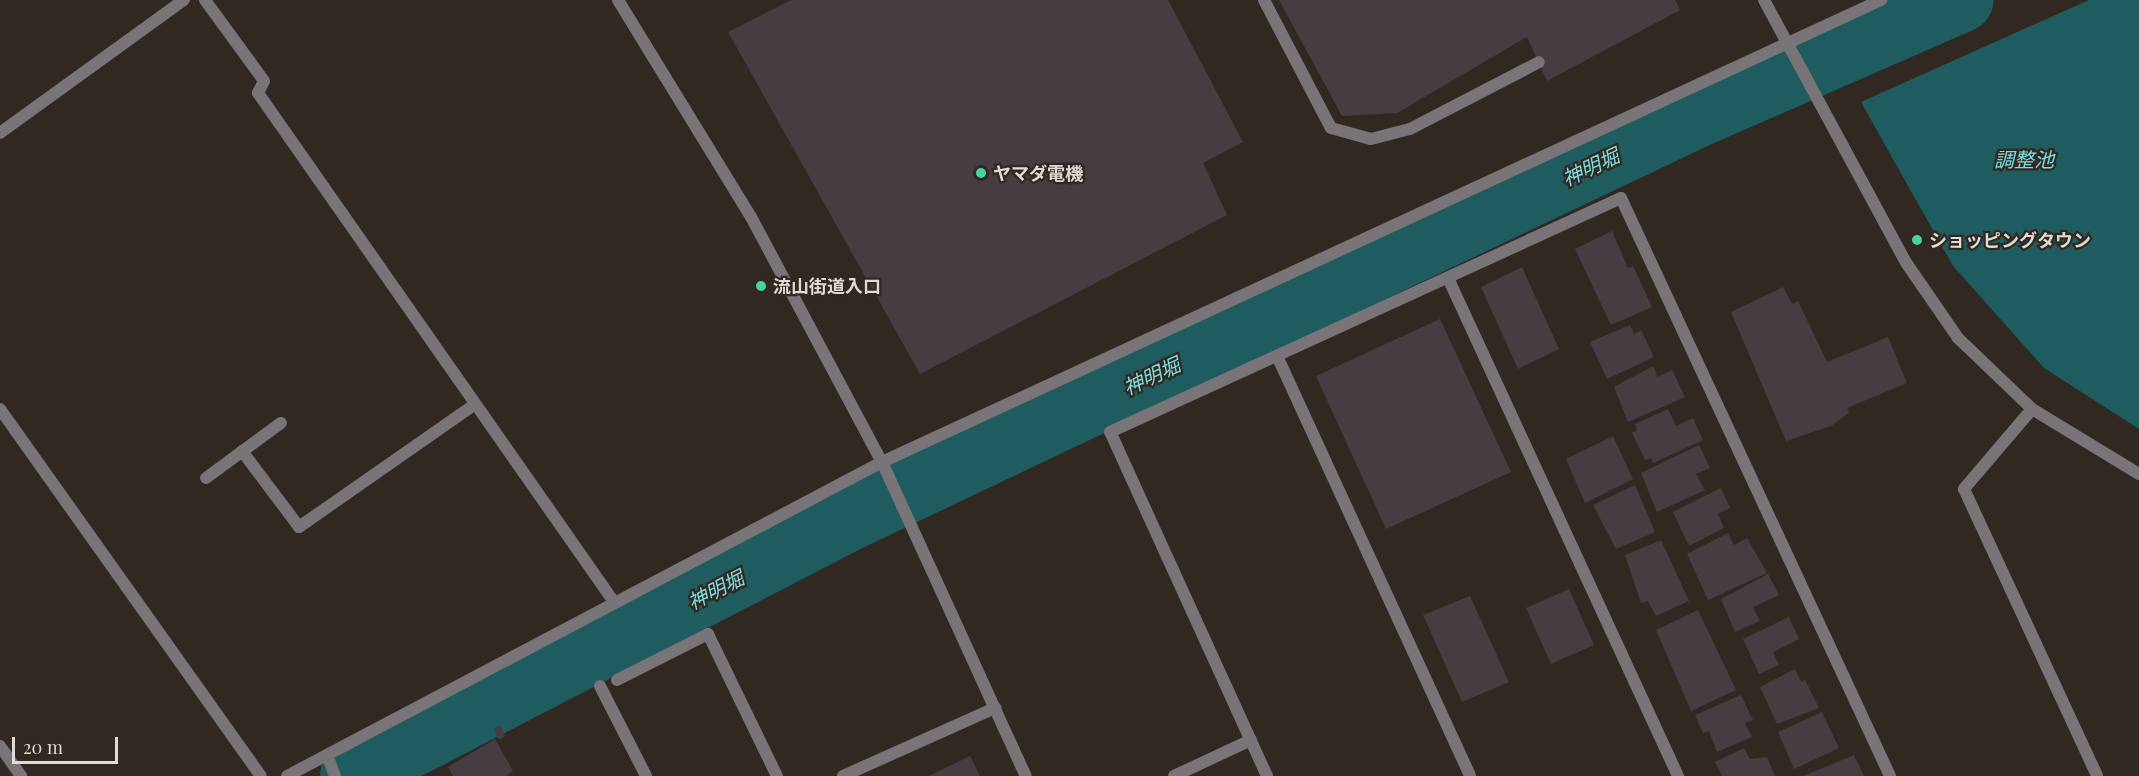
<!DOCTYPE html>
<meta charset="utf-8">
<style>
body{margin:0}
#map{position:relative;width:2139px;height:776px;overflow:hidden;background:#312921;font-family:"Playfair Display","Noto Sans JP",serif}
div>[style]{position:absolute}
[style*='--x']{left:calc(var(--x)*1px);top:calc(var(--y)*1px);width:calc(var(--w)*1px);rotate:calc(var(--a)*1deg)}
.water>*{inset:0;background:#1e5c5f}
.river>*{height:64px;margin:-32px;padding:0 32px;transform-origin:32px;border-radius:32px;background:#1e5c5f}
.building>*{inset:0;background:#473c41}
.service>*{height:12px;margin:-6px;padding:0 6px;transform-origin:6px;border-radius:6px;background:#787477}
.minor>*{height:12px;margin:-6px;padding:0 6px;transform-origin:6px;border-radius:6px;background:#787477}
.tertiary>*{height:12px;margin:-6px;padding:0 6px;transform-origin:6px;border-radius:6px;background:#787477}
.dots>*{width:16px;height:16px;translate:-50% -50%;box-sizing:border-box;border:3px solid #312921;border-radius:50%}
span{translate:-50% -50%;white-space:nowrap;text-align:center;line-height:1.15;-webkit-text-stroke:4.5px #312921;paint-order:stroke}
.poi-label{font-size:18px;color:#dfdad5;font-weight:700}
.left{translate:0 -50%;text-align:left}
.water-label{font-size:20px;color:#7ddee4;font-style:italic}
.scale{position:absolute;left:12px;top:737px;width:106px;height:27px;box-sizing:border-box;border:3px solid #dfdad5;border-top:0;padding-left:8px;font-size:18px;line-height:21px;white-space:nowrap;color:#dfdad5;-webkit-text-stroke:4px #312921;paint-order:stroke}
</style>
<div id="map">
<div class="water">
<i style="clip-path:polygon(2089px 0,2139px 0,2139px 429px,2044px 368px,1953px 266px,1861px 102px)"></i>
</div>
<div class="river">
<i style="--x:352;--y:776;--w:562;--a:-27.34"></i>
<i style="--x:851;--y:518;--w:934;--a:-25.44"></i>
<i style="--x:1694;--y:117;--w:292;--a:-23.6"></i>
</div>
<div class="building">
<i style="clip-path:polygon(791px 0,1168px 0,1243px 142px,1203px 163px,1227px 215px,920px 374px,728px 32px)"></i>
<i style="clip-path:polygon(1279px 0,1675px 0,1680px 10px,1547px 81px,1527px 37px,1397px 113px,1342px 116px)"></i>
<i style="clip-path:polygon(1612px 231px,1628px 268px,1633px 266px,1652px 307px,1611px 325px,1575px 249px)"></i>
<i style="clip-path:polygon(1522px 267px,1559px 349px,1518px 369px,1481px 287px)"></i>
<i style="clip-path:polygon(1783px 287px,1792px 304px,1798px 301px,1827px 362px,1888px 337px,1907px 383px,1847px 408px,1849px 413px,1831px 426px,1786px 441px,1731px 312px)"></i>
<i style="clip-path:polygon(1440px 319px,1511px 472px,1386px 529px,1316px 376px)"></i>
<i style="clip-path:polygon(1630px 325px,1634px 334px,1641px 330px,1654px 357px,1607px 379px,1590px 342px)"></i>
<i style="clip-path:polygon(1653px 366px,1658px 377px,1672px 370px,1685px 397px,1628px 422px,1614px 387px)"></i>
<i style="clip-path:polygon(1668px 409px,1676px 426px,1693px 418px,1703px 440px,1653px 463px,1651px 458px,1645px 460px,1632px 433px,1637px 430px,1635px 424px)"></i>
<i style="clip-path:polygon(1613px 436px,1633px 479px,1585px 503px,1566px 459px)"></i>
<i style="clip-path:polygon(1699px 445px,1710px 468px,1696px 474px,1705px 490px,1657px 512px,1641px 473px)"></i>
<i style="clip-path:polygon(1635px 485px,1655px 532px,1616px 549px,1593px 505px)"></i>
<i style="clip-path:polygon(1721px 488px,1730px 508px,1718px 514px,1724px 528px,1689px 546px,1673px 512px)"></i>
<i style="clip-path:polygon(1728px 533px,1734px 545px,1747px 538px,1767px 573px,1708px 600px,1687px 554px)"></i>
<i style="clip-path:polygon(1661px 540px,1689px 601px,1656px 616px,1648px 601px,1641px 603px,1625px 555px)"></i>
<i style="clip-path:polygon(1768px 574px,1779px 595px,1753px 607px,1760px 621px,1735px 632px,1721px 599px)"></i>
<i style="clip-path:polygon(1569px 589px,1594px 645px,1551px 664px,1526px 608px)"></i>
<i style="clip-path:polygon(1470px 596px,1509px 682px,1462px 702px,1423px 615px)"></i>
<i style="clip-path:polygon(1698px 610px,1736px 690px,1691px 711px,1656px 630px)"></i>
<i style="clip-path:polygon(1789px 617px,1799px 639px,1773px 652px,1779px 665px,1759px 674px,1743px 639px)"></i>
<i style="clip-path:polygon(1795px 669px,1801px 682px,1805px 680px,1819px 708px,1777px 724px,1760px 687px)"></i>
<i style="clip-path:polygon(1741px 695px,1753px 720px,1745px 723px,1752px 737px,1717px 752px,1709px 731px,1703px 733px,1695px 715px)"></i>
<i style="clip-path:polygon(1822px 712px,1839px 748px,1794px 769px,1778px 732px)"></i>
<i style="clip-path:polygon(500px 725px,505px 736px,499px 740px,494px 729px)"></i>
<i style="clip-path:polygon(495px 739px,513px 771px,506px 776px,453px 776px,448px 767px)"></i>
<i style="clip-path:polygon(1744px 748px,1750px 759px,1767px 757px,1775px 776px,1722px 776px,1715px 762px)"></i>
<i style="clip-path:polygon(1854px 755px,1864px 776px,1803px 776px)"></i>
<i style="clip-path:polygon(970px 756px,980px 776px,929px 776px)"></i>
</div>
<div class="service">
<i style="--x:1264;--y:0;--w:144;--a:62.4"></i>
<i style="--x:1331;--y:128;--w:41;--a:15.4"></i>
<i style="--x:1371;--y:139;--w:40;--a:-14.4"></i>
<i style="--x:1410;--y:129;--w:145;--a:-27.4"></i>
<i style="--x:242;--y:451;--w:95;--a:53.1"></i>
<i style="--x:299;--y:527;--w:213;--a:-34.9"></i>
<i style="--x:206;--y:478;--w:93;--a:-36.3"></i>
</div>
<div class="minor">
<i style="--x:205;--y:0;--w:100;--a:53.9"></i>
<i style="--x:264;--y:81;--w:13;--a:117"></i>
<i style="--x:258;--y:93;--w:621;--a:55.03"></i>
<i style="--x:0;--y:133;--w:227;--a:-35.9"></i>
<i style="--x:1448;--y:278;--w:549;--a:65.21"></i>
<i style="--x:1278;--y:358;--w:460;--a:65.3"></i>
<i style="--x:0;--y:409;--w:450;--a:54.6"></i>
<i style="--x:2032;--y:409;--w:105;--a:130.4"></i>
<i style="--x:1964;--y:489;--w:316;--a:65.1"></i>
<i style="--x:617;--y:680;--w:102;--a:-26.8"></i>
<i style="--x:708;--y:634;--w:158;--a:64.1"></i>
<i style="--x:600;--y:686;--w:101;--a:62.9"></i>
<i style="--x:0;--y:746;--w:37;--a:55"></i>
<i style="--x:287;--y:776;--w:673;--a:-27.82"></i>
<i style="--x:882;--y:462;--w:1101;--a:-24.82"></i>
<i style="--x:843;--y:776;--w:167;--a:-24.1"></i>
<i style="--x:1174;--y:776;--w:85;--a:-25.1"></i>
<i style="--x:1267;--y:776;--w:378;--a:-114.5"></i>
<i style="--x:1110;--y:432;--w:562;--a:-24.6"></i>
<i style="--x:1621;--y:198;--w:638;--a:65.04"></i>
</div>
<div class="tertiary">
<i style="--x:618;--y:0;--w:255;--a:58.5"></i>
<i style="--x:751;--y:217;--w:278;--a:61.9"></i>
<i style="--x:882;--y:462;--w:345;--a:65.4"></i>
<i style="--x:1764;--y:0;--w:300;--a:61.6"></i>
<i style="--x:1907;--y:264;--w:90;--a:55.4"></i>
<i style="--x:1958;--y:338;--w:103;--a:43.8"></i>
<i style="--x:2032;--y:409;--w:125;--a:31.3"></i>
<i style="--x:327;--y:755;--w:22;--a:69"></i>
</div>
<div class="dots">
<i style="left:981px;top:173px;background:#46d49e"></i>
<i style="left:1917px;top:240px;background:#46d49e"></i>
<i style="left:761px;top:286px;background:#46d49e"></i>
</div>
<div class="poi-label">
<span class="left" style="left:993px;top:173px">ヤマダ電機</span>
<span class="left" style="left:1929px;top:240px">ショッピングタウン</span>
<span class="left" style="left:773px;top:286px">流山街道入口</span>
</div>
<div class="water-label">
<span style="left:2024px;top:158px">調整池</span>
<span style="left:1590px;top:166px;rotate:-25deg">神明堀</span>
<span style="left:1151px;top:375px;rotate:-25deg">神明堀</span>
<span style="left:715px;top:589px;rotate:-27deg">神明堀</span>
</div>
<div class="scale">20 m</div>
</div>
